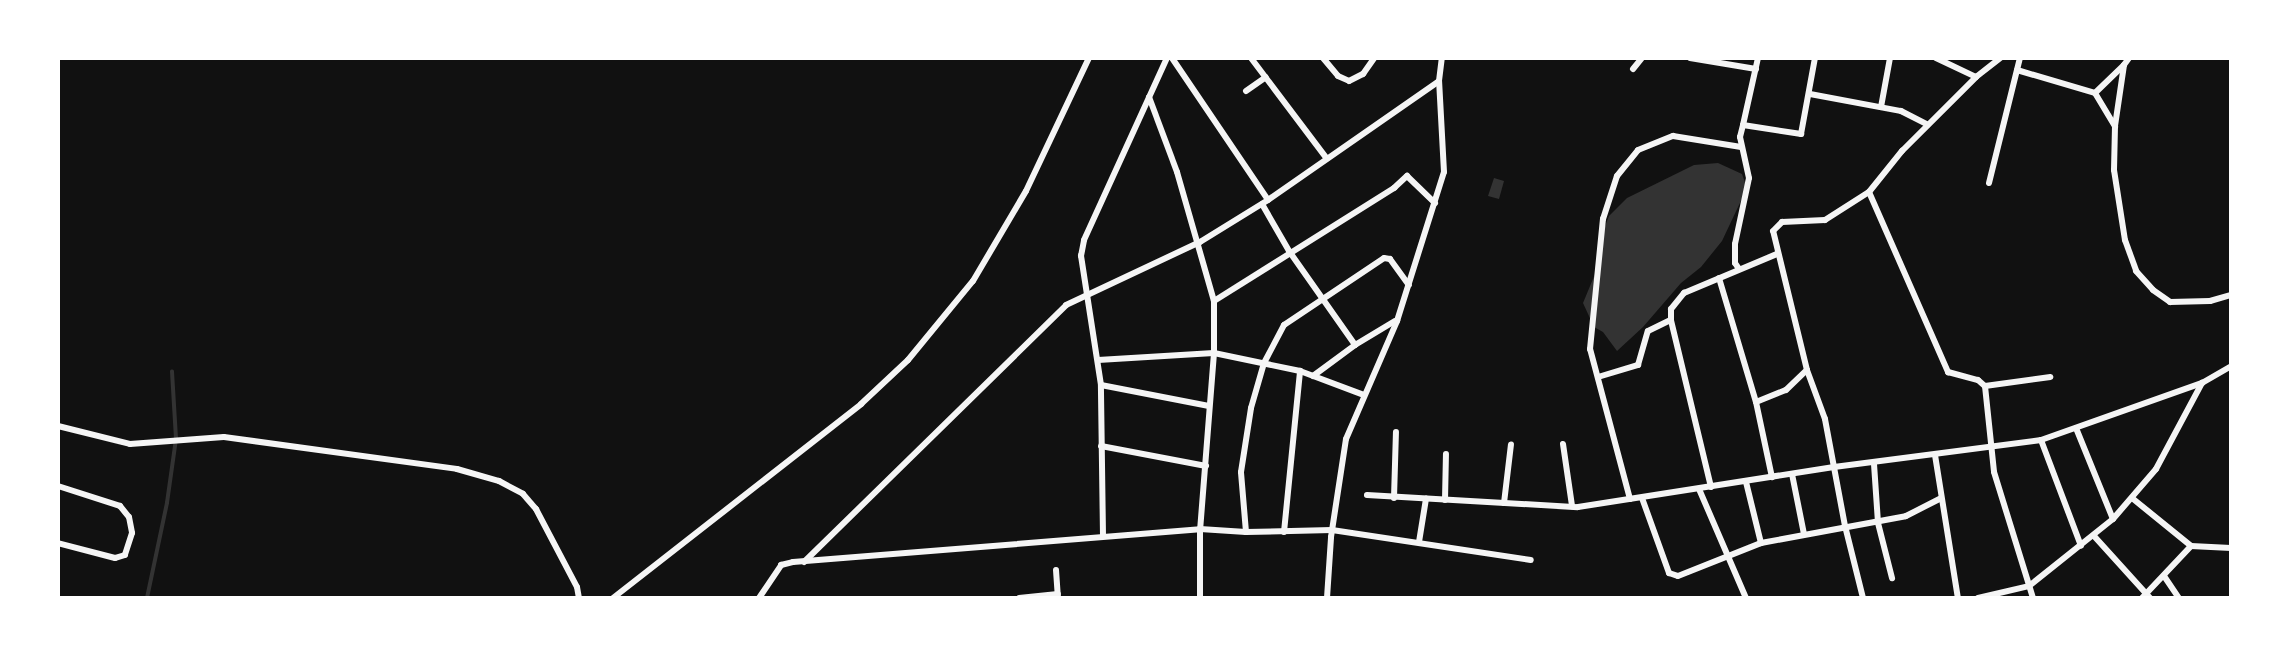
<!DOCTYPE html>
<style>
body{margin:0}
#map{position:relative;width:2289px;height:656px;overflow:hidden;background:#111;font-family:"DM Sans",sans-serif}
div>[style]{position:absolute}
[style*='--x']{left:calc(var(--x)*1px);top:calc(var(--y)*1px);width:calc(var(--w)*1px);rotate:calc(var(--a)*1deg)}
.water>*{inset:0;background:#333}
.stream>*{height:3.5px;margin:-1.75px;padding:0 1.75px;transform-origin:1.75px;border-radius:1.75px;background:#333}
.minor>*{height:6px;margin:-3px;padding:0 3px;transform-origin:3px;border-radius:3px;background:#f5f5f5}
span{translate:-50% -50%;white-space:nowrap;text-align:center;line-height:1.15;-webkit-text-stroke:6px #fff;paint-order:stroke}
.frame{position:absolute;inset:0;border:60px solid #fff;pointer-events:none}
</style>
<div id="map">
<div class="water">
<i style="clip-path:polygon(1718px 163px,1742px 174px,1747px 188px,1722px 241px,1701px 267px,1681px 283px,1643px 327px,1617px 351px,1603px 332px,1594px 327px,1583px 303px,1595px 274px,1598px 244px,1609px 216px,1627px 198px,1694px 165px)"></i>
<i style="clip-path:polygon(1494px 178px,1504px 181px,1499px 199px,1488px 196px)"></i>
</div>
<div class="stream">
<i style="--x:147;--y:598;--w:97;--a:-78.1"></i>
<i style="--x:167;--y:503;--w:65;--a:-82"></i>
<i style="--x:176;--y:439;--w:67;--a:-93.4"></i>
</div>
<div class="minor">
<i style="--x:1172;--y:58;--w:171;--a:55.9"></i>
<i style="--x:1251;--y:58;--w:126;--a:53"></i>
<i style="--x:1323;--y:58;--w:23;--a:50"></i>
<i style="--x:1338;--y:76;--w:12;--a:24"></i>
<i style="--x:1349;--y:81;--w:16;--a:-27"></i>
<i style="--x:1363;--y:74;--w:19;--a:-55"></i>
<i style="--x:1690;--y:58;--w:67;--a:9.5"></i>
<i style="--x:1936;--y:58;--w:44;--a:25.4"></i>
<i style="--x:2129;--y:58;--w:9;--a:126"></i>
<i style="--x:2124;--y:65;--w:62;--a:98.4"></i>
<i style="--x:2115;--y:126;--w:44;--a:91.3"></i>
<i style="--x:2114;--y:170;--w:71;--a:81.1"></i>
<i style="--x:2125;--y:240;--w:33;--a:70"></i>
<i style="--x:2136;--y:271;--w:25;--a:48"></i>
<i style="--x:2153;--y:290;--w:21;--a:35"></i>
<i style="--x:2170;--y:302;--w:40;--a:-1.4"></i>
<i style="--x:2210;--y:301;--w:22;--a:-16"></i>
<i style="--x:1633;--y:69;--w:14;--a:-51"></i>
<i style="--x:2017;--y:70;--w:81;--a:16.4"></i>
<i style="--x:2095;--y:93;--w:39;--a:59"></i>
<i style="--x:1246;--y:91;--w:24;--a:-35"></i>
<i style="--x:2095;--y:93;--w:40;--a:-44"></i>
<i style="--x:1810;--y:94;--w:93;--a:10.6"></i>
<i style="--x:1901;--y:111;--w:30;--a:27"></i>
<i style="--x:1149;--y:97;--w:80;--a:69.5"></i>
<i style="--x:1177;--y:172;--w:134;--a:74"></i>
<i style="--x:1214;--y:301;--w:52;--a:90"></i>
<i style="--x:1214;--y:353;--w:177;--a:94.5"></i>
<i style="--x:1200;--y:529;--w:69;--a:90"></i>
<i style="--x:1881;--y:107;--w:50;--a:-79.6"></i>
<i style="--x:1743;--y:125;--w:69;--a:-77.4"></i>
<i style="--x:1989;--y:183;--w:129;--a:-76.1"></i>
<i style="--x:1869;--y:192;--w:197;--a:66.3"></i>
<i style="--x:1948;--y:372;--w:31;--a:15"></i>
<i style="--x:1978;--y:380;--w:9;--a:41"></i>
<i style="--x:1985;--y:386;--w:86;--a:84"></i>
<i style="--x:1994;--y:472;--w:132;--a:72.8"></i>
<i style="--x:1262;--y:204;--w:54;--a:60.1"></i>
<i style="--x:1289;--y:251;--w:115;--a:54.9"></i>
<i style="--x:1739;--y:269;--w:7;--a:-124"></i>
<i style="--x:1735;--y:263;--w:19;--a:-90"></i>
<i style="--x:1735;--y:244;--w:67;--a:-78"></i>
<i style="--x:1749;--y:178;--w:42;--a:-102.4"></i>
<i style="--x:1740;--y:137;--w:12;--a:-76"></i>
<i style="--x:1743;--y:125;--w:59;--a:8.8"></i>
<i style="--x:1801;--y:134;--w:77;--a:-79.6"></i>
<i style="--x:1719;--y:278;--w:129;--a:73.4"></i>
<i style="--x:1756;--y:402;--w:77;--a:78"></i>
<i style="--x:1214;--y:301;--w:213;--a:-32.1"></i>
<i style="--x:1394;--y:188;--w:18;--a:-43"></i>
<i style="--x:1407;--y:176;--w:39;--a:44"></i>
<i style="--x:1098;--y:360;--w:116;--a:-3.5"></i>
<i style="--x:1214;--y:353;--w:88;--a:11.8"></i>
<i style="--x:1300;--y:371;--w:68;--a:20.6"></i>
<i style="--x:1313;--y:376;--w:52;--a:-36.4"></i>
<i style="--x:1355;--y:345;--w:47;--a:-31"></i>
<i style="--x:1598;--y:377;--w:42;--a:-16.7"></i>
<i style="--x:1638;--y:365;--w:35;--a:-74"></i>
<i style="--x:1648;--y:331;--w:25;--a:-26"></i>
<i style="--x:1101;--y:385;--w:110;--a:11"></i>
<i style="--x:1985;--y:386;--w:66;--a:-7.9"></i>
<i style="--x:1756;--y:402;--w:32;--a:-22"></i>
<i style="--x:1786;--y:390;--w:29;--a:-44"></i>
<i style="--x:58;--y:426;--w:74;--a:14"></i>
<i style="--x:130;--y:444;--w:94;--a:-4.3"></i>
<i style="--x:224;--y:437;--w:235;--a:7.8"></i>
<i style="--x:457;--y:469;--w:44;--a:15.9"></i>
<i style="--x:499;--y:481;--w:27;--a:28"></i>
<i style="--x:523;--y:494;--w:20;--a:49"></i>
<i style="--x:536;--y:509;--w:88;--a:62.3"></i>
<i style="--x:577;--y:587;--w:11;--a:80"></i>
<i style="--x:2076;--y:428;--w:98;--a:67.9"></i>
<i style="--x:2041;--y:440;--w:113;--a:69.3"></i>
<i style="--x:1563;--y:444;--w:63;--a:81.7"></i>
<i style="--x:1101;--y:446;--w:107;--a:10.8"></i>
<i style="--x:1935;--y:455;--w:145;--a:80.9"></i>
<i style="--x:1874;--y:464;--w:59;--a:86.1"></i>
<i style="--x:1878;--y:523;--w:57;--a:75.7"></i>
<i style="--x:1792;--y:474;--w:61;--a:78.7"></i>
<i style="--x:1746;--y:482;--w:63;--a:76.2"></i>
<i style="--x:58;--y:486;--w:65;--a:17.9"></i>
<i style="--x:120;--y:506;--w:14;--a:51"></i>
<i style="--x:129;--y:517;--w:16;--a:79"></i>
<i style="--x:132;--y:533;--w:23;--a:108"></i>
<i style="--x:125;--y:555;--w:10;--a:163"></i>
<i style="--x:115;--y:558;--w:59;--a:-165.3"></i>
<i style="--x:1711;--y:487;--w:172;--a:-103.5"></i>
<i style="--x:1671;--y:320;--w:11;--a:-90"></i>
<i style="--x:1671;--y:309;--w:21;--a:-51"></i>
<i style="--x:1684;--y:293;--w:101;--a:-22.8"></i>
<i style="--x:1699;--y:489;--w:119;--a:66.7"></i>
<i style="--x:1367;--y:495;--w:211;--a:3.3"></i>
<i style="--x:1578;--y:507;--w:259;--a:-8.9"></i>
<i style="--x:1834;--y:467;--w:209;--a:-7.4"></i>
<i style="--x:2041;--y:440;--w:171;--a:-19.5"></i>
<i style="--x:1394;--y:498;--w:66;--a:-88.3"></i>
<i style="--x:1642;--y:498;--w:80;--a:70.2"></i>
<i style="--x:1669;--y:573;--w:9;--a:18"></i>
<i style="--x:1678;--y:576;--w:89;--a:-21.7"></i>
<i style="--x:1761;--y:543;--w:147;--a:-10.5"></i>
<i style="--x:1906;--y:516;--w:38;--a:-27"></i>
<i style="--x:2132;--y:498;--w:76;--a:39.1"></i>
<i style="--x:2191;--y:546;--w:40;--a:2.9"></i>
<i style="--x:1630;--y:499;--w:155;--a:-104.9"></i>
<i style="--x:1590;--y:349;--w:131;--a:-84.3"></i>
<i style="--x:1603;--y:219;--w:45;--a:-72"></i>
<i style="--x:1617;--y:176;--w:33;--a:-51"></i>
<i style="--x:1638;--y:150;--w:38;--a:-22"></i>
<i style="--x:1673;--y:136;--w:69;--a:9.2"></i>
<i style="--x:1445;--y:500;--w:46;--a:-88.8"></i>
<i style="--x:1504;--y:503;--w:59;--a:-83.2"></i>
<i style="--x:1246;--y:532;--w:60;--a:-94.8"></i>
<i style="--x:1241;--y:472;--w:65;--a:-81.1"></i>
<i style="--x:1251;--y:408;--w:47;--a:-73.9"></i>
<i style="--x:1264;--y:363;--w:43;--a:-62.2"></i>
<i style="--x:1284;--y:325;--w:120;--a:-33.8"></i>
<i style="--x:1384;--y:258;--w:6;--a:9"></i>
<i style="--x:1390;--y:259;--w:32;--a:54"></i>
<i style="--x:1284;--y:532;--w:162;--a:-84.3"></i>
<i style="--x:1103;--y:536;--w:151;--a:-90.8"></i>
<i style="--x:1101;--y:385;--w:131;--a:-98.8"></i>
<i style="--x:1081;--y:256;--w:16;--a:-79"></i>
<i style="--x:1084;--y:240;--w:200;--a:-65.5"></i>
<i style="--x:2094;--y:536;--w:84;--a:47.9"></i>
<i style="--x:1419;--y:542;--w:44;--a:-80.8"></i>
<i style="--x:804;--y:562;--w:367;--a:-44.4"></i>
<i style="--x:1066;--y:305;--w:148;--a:-25.2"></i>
<i style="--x:1200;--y:242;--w:80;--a:-31.7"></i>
<i style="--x:1268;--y:200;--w:208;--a:-34.8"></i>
<i style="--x:1056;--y:570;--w:26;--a:86"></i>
<i style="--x:2164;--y:576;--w:27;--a:56"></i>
<i style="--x:613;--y:598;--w:315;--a:-38"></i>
<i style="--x:861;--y:404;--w:64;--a:-43.1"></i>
<i style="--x:908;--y:360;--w:102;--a:-50.6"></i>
<i style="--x:973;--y:281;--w:104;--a:-59.5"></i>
<i style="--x:1026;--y:191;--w:147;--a:-64.7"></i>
<i style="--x:759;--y:598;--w:40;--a:-56"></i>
<i style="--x:781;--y:565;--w:12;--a:-14"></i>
<i style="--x:793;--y:562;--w:408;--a:-4.6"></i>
<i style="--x:1200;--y:529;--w:46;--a:3.7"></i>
<i style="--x:1246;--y:532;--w:86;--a:-1.3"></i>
<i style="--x:1332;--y:530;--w:201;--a:8.6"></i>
<i style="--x:1019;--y:598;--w:39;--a:-6"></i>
<i style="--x:1327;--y:598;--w:61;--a:-86.2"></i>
<i style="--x:1331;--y:537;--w:99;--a:-81.3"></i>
<i style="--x:1346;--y:439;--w:129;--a:-66.6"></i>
<i style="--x:1397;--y:321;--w:156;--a:-72.5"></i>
<i style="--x:1444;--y:172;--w:91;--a:-93.1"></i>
<i style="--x:1439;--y:81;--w:23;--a:-83"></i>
<i style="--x:1863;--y:598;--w:74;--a:-104"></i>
<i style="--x:1845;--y:526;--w:109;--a:-100.6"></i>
<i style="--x:1825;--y:419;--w:52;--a:-110.2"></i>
<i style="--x:1807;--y:370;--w:143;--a:-103.7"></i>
<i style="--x:1773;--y:231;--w:13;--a:-45"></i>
<i style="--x:1782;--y:222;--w:43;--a:-2.7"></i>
<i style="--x:1825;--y:220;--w:52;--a:-32.5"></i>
<i style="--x:1869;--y:192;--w:53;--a:-51.2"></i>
<i style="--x:1902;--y:151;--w:105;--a:-45"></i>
<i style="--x:1976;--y:77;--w:31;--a:-38"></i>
<i style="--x:1978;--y:598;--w:52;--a:-13.2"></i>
<i style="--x:2029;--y:586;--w:107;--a:-38.6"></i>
<i style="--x:2113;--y:519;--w:66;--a:-49.3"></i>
<i style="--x:2156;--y:469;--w:98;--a:-61.9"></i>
<i style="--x:2202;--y:383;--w:34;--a:-30"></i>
<i style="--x:2142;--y:598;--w:71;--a:-46.7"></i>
</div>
<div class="frame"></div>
</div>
